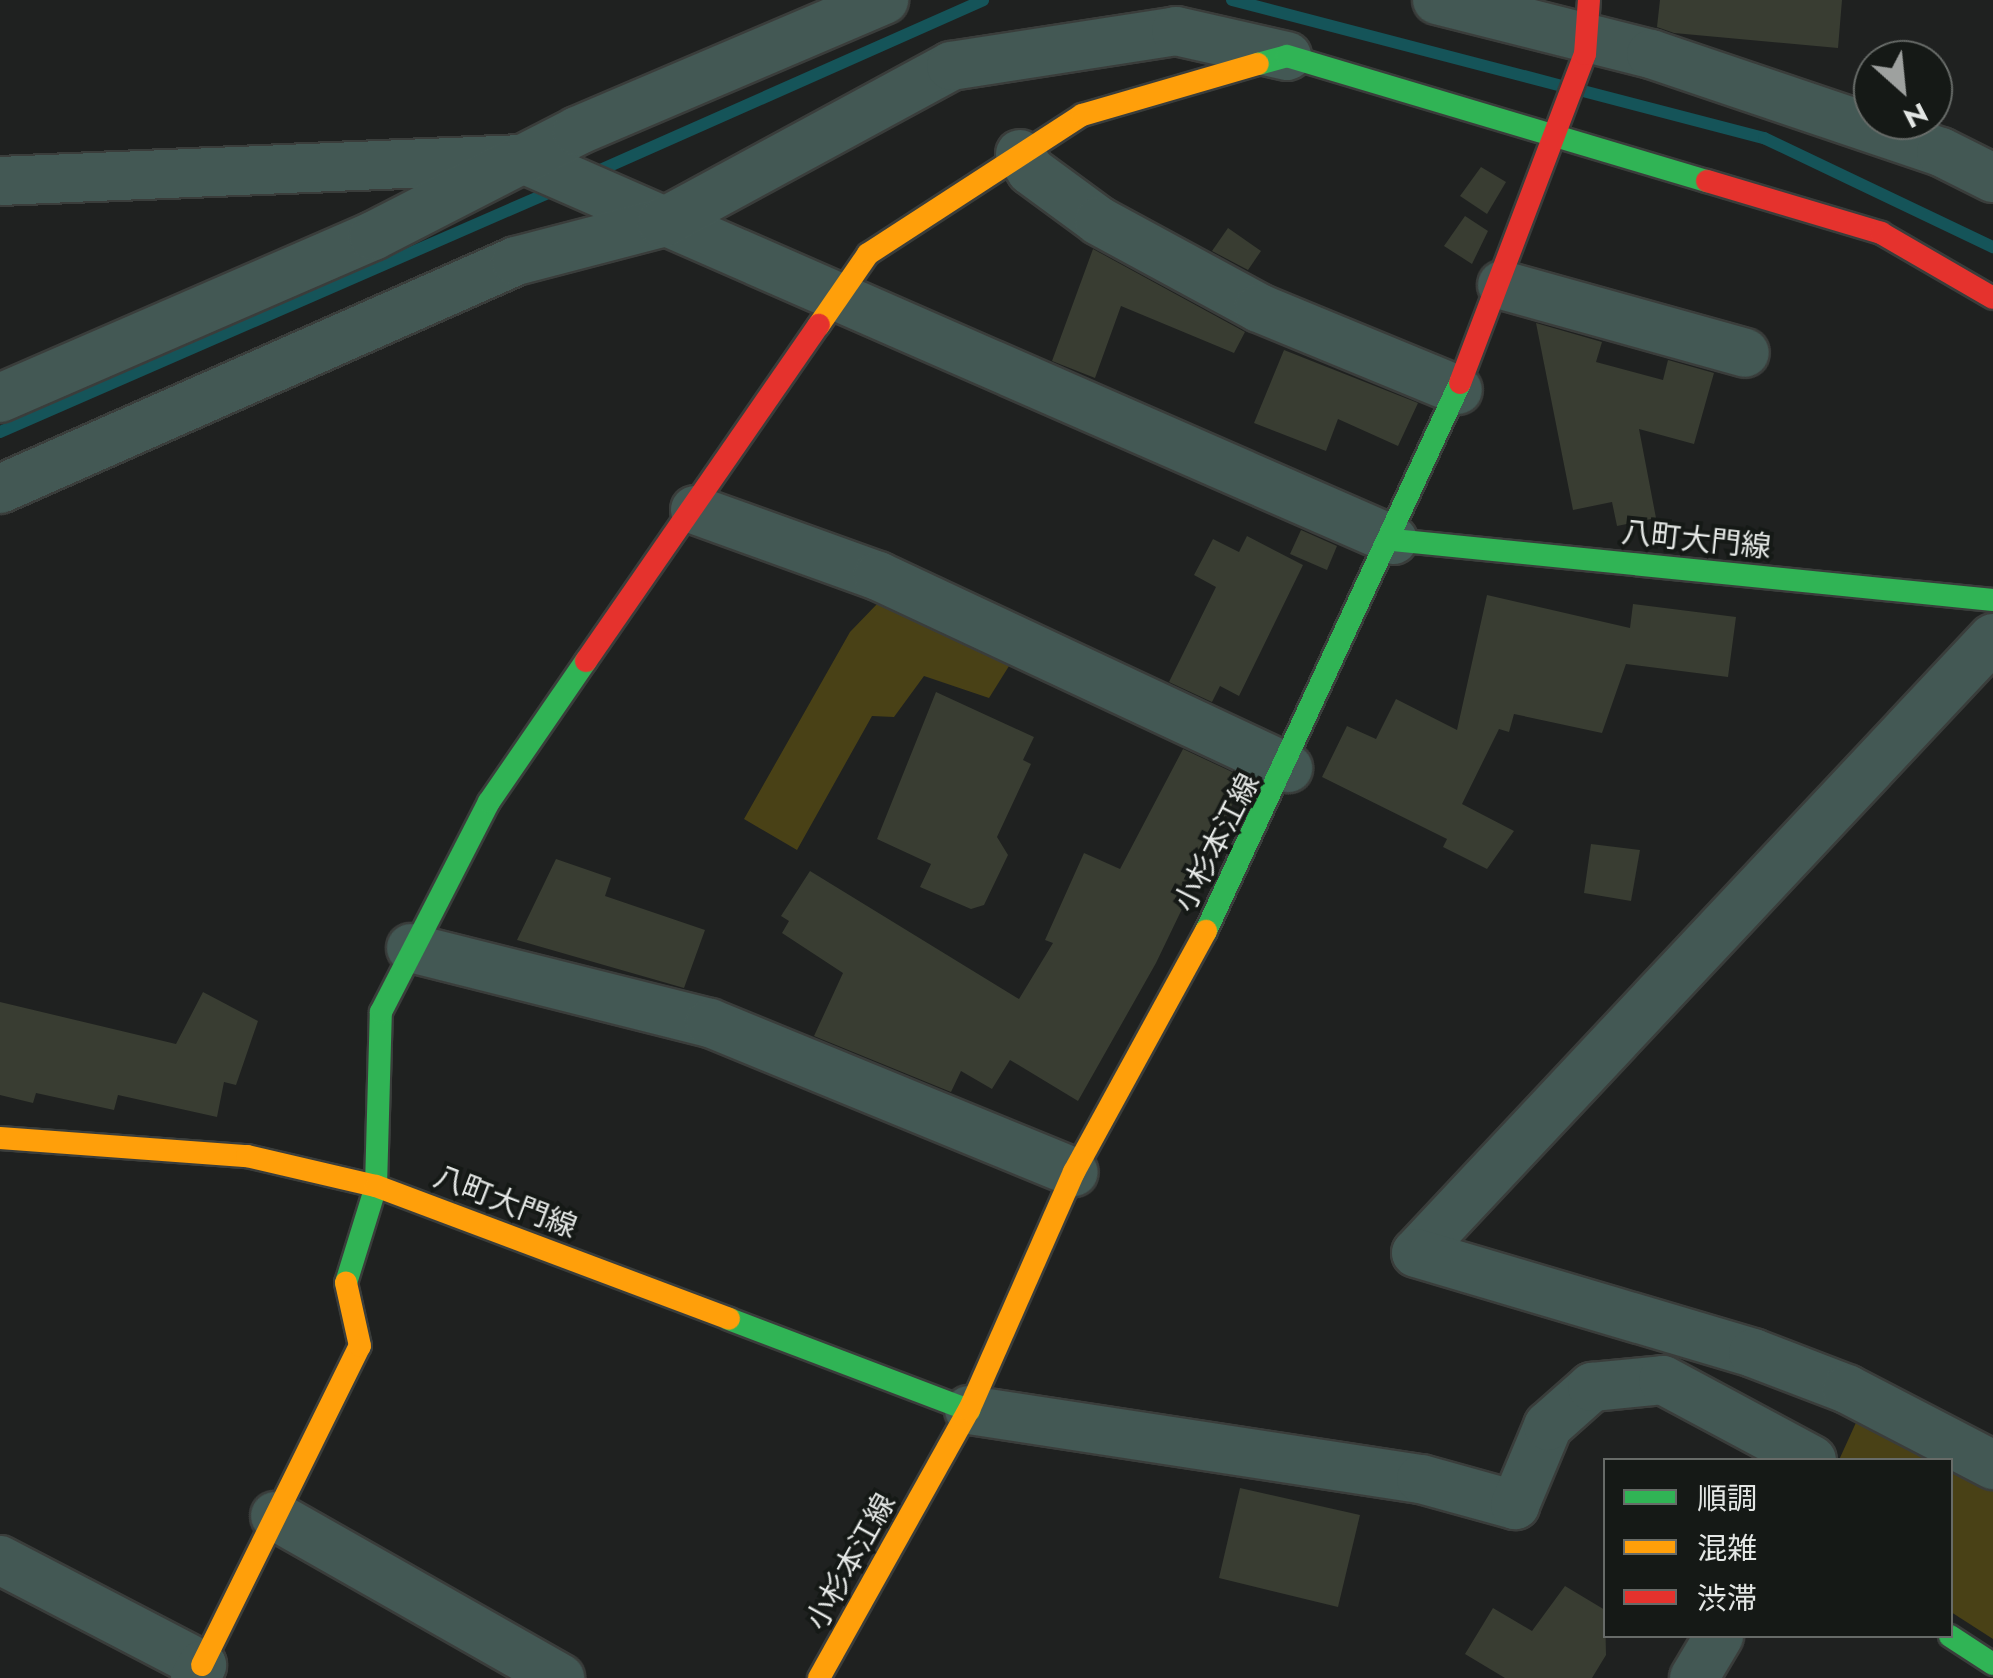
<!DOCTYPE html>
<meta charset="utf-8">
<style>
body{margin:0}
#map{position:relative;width:1993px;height:1678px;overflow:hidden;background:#1f2120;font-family:Jost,"Noto Sans JP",sans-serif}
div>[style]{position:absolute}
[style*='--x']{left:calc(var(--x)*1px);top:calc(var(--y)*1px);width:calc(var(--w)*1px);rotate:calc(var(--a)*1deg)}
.green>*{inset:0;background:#494116}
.stream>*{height:12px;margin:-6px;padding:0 6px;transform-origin:6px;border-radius:6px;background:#155459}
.building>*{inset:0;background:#393d32}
.roads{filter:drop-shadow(2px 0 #3a3d3b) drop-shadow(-2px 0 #3a3d3b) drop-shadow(0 2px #3a3d3b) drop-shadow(0 -2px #3a3d3b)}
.street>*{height:48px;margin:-24px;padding:0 24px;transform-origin:24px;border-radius:24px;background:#435854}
.fast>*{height:22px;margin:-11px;padding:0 11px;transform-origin:11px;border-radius:11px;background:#30b455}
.slow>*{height:22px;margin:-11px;padding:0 11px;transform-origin:11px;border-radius:11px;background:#ff9f0a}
.jam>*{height:22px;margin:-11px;padding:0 11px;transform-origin:11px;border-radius:11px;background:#e5322d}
span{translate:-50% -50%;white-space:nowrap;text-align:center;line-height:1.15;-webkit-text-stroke:8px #151916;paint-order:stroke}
.street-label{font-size:30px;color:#e3e6e4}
.legend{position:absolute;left:1603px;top:1458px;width:350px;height:180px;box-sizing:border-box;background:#151916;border:2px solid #676b68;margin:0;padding:12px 18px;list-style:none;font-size:30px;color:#e3e6e4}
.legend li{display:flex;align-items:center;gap:20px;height:50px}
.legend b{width:50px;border:2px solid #676b68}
.north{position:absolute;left:1853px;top:40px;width:100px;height:100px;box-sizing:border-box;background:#151916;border:2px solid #676b68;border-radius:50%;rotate:153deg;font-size:28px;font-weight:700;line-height:40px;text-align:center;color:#e3e6e4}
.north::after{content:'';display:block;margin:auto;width:35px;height:45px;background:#9ea19f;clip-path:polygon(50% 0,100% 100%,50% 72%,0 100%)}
</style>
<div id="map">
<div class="green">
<i style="clip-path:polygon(878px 603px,1014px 658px,989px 698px,924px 676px,894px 717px,872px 716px,797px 850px,744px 819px,850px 632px)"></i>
<i style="clip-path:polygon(1859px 1416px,1940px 1460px,1839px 1460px)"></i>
<i style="clip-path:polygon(1950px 1466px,1993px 1490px,1993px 1639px,1951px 1612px)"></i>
</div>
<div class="stream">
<i style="--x:1232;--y:0;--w:338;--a:14.6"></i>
<i style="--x:1583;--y:91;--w:187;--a:14.6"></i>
<i style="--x:1764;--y:138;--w:254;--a:25.5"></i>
<i style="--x:589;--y:175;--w:431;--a:-23.9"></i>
<i style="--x:0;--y:432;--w:608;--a:-23.57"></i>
</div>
<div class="building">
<i style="clip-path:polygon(1660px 0,1842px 0,1838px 48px,1674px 33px,1657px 27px)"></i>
<i style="clip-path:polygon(1481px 167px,1506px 182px,1487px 214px,1460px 196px)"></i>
<i style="clip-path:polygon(1465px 216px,1488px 231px,1472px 264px,1444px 246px)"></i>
<i style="clip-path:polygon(1228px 228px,1261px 251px,1248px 270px,1212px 251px)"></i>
<i style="clip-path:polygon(1093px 249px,1245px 332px,1234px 353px,1121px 306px,1095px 378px,1052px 361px)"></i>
<i style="clip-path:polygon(1536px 323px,1602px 342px,1596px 362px,1663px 380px,1668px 360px,1714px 373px,1694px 444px,1639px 429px,1656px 518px,1617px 526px,1612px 502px,1573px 510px)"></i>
<i style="clip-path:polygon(1284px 350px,1418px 403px,1398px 446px,1338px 419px,1326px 451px,1254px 423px)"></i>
<i style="clip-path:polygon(1301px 530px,1337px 546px,1327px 570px,1290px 554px)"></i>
<i style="clip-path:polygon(1247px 536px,1303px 565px,1239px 696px,1220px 686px,1212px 702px,1169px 682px,1216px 587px,1194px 575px,1213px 539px,1239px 552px)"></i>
<i style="clip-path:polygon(1487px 595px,1630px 628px,1633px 604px,1736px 617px,1728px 677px,1626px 664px,1602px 733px,1514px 714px,1509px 732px,1499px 729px,1462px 804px,1514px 831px,1487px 869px,1443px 847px,1447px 839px,1322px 777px,1347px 726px,1376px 739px,1396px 699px,1457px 730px)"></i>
<i style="clip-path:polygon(936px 692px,1034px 737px,1023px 760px,1031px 764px,997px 837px,1008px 855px,984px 905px,971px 909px,920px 887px,931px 864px,877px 839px)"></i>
<i style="clip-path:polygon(1183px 749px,1245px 778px,1156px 963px,1078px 1101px,1010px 1060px,992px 1089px,961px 1071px,951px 1092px,814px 1036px,843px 973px,782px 933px,789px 921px,781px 916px,810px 871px,1019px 999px,1053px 943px,1045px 940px,1084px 853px,1120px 869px)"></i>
<i style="clip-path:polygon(1591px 844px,1640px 850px,1631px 901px,1584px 893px)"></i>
<i style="clip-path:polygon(556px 859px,611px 878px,605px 896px,705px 930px,684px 988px,517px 940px)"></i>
<i style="clip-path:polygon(203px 992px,258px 1021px,236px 1085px,224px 1082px,217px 1117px,118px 1095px,114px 1110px,36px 1093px,33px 1103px,0 1095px,0 1002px,176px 1044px)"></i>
<i style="clip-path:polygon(1240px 1488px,1360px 1515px,1338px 1607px,1219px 1578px)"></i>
<i style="clip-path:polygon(1565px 1586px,1605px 1610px,1606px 1655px,1592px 1678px,1505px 1678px,1465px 1654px,1493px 1608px,1532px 1631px)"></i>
</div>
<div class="roads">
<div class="street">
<i style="--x:1437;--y:0;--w:221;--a:14.2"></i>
<i style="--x:1651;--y:54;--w:306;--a:18.7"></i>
<i style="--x:1941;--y:152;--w:58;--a:26.6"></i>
<i style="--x:1020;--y:154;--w:20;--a:57"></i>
<i style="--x:1031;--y:171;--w:84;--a:36.3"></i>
<i style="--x:1099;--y:221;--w:182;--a:28.5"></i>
<i style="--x:1259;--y:308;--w:215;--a:22.4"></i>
<i style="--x:0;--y:181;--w:523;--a:-2.41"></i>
<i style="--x:523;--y:159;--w:950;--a:23.65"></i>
<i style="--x:1502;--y:285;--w:252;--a:15.6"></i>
<i style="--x:0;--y:398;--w:407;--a:-23.5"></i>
<i style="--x:373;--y:236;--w:229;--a:-27.2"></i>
<i style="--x:577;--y:131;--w:334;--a:-23.1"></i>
<i style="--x:0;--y:489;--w:564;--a:-23.84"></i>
<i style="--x:516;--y:261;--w:151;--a:-14.6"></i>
<i style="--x:662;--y:223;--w:329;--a:-28.5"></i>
<i style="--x:951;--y:66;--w:228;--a:-8.8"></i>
<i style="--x:1176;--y:31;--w:114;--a:12.7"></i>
<i style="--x:695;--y:510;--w:195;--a:19.8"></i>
<i style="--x:878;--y:576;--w:453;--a:25.1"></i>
<i style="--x:1993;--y:638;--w:843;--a:133.17"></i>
<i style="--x:1416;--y:1253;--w:352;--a:16.5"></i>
<i style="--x:1753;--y:1353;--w:101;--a:21"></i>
<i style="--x:1847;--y:1389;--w:165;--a:27.5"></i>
<i style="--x:411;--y:948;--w:308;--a:14.1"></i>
<i style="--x:710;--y:1023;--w:393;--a:22.3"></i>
<i style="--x:969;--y:1410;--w:457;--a:8.7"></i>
<i style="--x:1421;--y:1479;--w:98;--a:15.5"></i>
<i style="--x:1515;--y:1505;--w:86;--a:-67.3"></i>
<i style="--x:1548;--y:1426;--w:59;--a:-41.6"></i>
<i style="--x:1592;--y:1387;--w:71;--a:-5.6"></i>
<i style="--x:1663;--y:1380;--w:169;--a:28.2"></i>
<i style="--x:275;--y:1516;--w:328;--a:29.6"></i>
<i style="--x:0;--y:1560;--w:228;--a:27.5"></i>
<i style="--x:202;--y:1665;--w:15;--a:118"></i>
<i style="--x:1694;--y:1678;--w:49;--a:-59.2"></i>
</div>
<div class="fast">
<i style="--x:1258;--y:64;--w:30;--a:-15"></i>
<i style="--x:1287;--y:56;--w:438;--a:16.6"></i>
<i style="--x:1393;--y:540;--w:603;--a:5.71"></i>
<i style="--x:1206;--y:931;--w:604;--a:-65.13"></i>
<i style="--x:346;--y:1283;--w:102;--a:-72.8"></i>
<i style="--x:376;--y:1186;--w:174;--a:-88.4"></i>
<i style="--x:381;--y:1012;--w:236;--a:-62.8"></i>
<i style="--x:489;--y:802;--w:171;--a:-55.5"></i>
<i style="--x:729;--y:1319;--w:257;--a:20.8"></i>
<i style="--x:1950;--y:1636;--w:51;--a:33.1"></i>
</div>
<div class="slow">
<i style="--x:819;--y:325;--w:86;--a:-55.4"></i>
<i style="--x:868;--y:254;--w:255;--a:-33"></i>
<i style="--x:1082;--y:115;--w:183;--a:-16.2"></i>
<i style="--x:0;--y:1138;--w:248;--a:4.2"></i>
<i style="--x:247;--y:1156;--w:132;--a:13.1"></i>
<i style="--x:376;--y:1186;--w:377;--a:20.6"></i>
<i style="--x:202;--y:1665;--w:356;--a:-63.7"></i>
<i style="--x:360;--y:1346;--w:65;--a:-102.5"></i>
<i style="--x:819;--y:1678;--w:307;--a:-60.8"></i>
<i style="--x:969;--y:1410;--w:260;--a:-66.2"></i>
<i style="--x:1074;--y:1172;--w:275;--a:-61.3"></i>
</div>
<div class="jam">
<i style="--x:1707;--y:181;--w:182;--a:16.6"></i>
<i style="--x:1881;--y:233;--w:129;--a:30.1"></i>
<i style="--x:1460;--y:383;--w:352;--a:-69.2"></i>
<i style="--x:1585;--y:54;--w:54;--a:-85.8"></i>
<i style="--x:586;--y:661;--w:409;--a:-55.3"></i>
</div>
</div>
<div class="street-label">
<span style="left:1696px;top:540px;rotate:6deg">八町大門線</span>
<span style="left:1217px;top:843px;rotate:-63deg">小杉本江線</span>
<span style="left:505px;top:1202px;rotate:21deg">八町大門線</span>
<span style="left:851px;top:1562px;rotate:-61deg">小杉本江線</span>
</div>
<ul class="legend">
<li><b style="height:12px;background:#30b455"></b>順調</li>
<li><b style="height:12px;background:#ff9f0a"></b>混雑</li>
<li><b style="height:12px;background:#e5322d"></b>渋滞</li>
</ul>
<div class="north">N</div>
</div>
